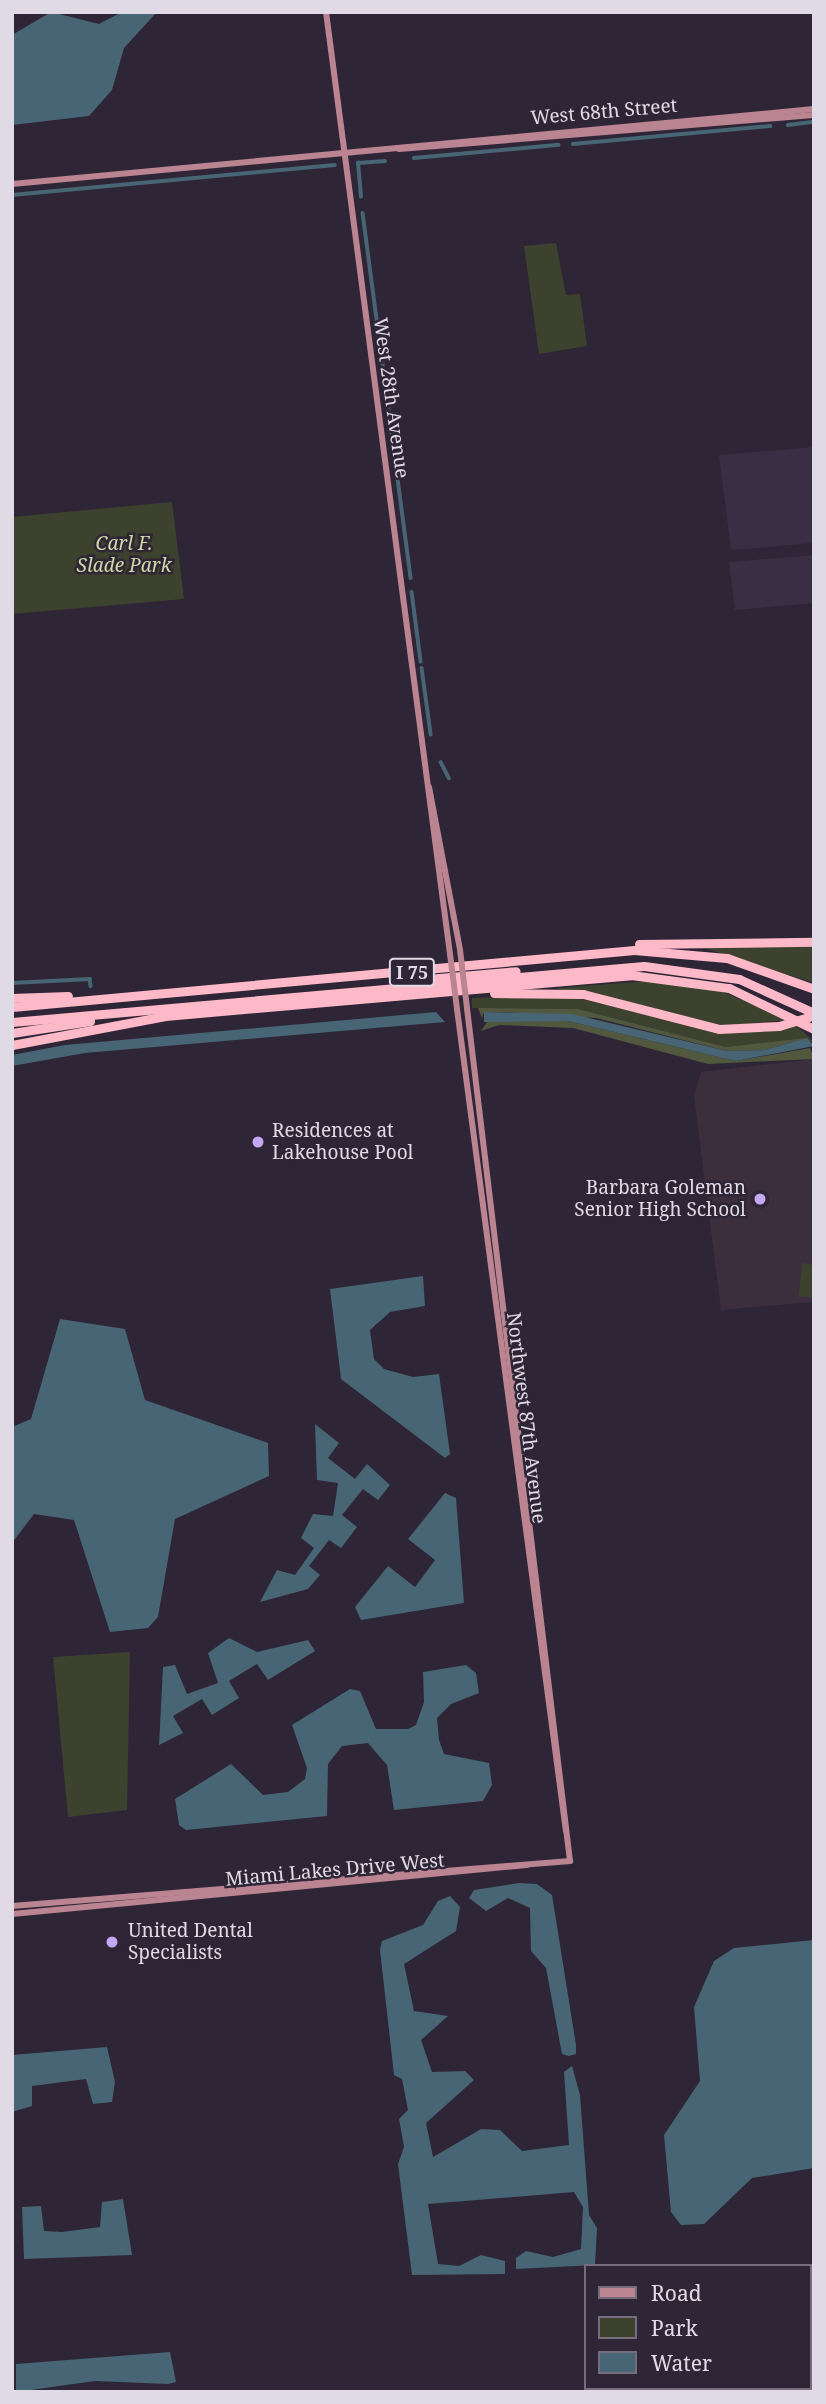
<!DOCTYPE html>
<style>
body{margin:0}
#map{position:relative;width:826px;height:2404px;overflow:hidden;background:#2e2536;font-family:"Noto Serif",serif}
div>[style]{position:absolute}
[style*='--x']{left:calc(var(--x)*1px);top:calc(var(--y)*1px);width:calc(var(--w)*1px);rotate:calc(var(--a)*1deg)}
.built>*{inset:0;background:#392e43}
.education>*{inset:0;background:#3b2f3e}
.green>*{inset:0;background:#3d422e}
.forest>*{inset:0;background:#52583e}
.water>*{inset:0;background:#476574}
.canal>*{height:3.5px;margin:-1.75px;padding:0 1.75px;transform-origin:1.75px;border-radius:1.75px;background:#476574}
.secondary>*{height:6px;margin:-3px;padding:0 3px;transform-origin:3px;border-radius:3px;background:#bb8491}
.highway>*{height:9px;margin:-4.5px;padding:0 4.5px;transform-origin:4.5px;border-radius:4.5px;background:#feb9c9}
.secondary-bridge>*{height:6px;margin:-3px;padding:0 3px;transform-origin:3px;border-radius:3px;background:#bb8491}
.highway-bridge>*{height:9px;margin:-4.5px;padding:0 4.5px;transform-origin:4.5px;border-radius:4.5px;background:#feb9c9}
.dots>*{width:19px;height:19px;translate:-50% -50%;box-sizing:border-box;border:4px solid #2e2536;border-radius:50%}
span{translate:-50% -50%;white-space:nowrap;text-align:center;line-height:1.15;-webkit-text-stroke:5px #2e2536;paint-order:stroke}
.shield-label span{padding:2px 5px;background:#2e2536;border:2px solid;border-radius:5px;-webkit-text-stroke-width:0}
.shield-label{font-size:18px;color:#e0dae6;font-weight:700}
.street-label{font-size:19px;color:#e0dae6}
.park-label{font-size:19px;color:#cfdba5;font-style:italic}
.poi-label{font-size:19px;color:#e0dae6}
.left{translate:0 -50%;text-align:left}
.right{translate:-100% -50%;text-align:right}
.frame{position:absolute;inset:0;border:14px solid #e0dae6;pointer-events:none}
.legend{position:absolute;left:584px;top:2264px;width:228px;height:126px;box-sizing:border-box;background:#2e2536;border:2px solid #756d7c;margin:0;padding:9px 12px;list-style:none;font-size:21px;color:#e0dae6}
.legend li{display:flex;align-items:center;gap:14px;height:35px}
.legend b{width:35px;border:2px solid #756d7c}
</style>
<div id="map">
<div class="built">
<i style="clip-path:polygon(814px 447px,814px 543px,731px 550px,719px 455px)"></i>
<i style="clip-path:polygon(814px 555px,814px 603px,735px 610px,729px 562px)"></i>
</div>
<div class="education">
<i style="clip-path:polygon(814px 1059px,814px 1302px,721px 1310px,694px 1096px,701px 1072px)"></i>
</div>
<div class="green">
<i style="clip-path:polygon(556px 243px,566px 295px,580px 294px,587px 346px,539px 354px,524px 246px)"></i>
<i style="clip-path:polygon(172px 502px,184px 599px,12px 614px,12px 517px)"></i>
<i style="clip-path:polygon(814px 945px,814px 983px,701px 947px)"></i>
<i style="clip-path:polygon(651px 981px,721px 991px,788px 1020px,721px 1026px,555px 988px)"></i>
<i style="clip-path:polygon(565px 995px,717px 1032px,796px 1025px,814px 1042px,726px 1047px,578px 1009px,472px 1008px,472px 998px)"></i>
<i style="clip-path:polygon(802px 1263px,814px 1265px,814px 1298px,799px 1296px)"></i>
<i style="clip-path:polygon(130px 1652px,127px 1810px,68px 1817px,53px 1657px)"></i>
<i style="clip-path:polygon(810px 2379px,814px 2392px,668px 2392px,810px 2388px)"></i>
</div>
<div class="forest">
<i style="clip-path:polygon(478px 1008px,578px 1009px,726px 1047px,807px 1038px,765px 1050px,727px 1051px,596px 1018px,506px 1012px,484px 1012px,482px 1018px)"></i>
<i style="clip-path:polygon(488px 1021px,568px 1021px,736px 1061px,810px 1048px,814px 1059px,708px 1064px,573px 1028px,499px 1025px,481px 1031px)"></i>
</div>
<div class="water">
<i style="clip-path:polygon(51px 12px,99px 24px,122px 12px,157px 12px,124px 48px,112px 90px,89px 116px,12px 125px,12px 35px)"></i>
<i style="clip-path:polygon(436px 1012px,445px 1022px,85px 1053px,12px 1066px,12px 1055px,65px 1045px)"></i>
<i style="clip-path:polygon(484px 1012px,572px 1014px,727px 1051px,765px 1050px,807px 1038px,814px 1046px,736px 1061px,568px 1021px,484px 1022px)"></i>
<i style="clip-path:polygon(423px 1276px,425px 1306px,390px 1312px,370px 1330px,374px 1359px,384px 1369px,413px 1377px,439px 1374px,450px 1454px,445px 1458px,341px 1379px,330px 1289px)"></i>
<i style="clip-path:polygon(60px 1319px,125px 1329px,145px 1400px,268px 1443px,269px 1476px,175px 1519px,158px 1617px,148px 1628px,110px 1632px,74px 1520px,34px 1514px,12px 1543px,12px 1427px,31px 1419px)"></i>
<i style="clip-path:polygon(315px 1424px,339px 1443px,328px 1458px,355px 1479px,367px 1464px,390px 1485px,378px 1500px,363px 1489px,342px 1515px,357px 1527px,341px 1548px,329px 1540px,309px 1566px,320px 1575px,308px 1589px,260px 1602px,277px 1570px,295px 1575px,314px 1548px,301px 1538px,313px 1514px,333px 1516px,338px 1483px,317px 1480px)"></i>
<i style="clip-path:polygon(445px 1493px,456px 1498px,464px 1603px,361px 1620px,355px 1607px,388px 1566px,415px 1587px,435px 1560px,408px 1539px)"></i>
<i style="clip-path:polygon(229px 1638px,257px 1652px,308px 1640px,315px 1651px,268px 1680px,257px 1664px,229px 1681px,239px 1698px,212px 1715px,202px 1699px,173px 1716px,183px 1733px,159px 1745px,163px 1667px,175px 1665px,187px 1694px,218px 1683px,208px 1653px)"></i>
<i style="clip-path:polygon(466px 1665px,476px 1673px,479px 1693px,451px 1704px,437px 1718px,439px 1740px,444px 1754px,489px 1763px,492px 1785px,483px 1801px,394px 1810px,387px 1765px,368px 1743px,342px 1746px,328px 1764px,327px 1816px,186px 1830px,179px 1825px,175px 1799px,231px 1764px,263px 1795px,288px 1792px,305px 1779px,307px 1768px,292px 1725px,350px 1689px,360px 1691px,376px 1729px,408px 1729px,416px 1725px,424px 1702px,423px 1672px)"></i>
<i style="clip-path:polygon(519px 1883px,537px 1884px,552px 1895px,576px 2045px,576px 2054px,569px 2056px,562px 2054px,546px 1968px,531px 1951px,530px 1908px,508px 1898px,486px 1911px,469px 1898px,474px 1890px)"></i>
<i style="clip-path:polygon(450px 1896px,460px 1907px,456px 1931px,404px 1964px,414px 2011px,448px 2016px,421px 2040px,432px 2072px,465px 2071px,474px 2080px,426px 2123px,433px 2157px,481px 2129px,500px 2130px,522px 2151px,569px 2145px,564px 2072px,572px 2066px,580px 2095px,589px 2215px,597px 2228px,595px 2265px,516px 2269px,516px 2258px,526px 2251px,553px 2257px,581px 2249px,583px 2207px,574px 2192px,428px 2204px,438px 2264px,459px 2266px,481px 2255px,505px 2261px,505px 2274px,412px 2275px,398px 2164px,404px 2147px,399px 2119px,408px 2110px,402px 2079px,394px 2075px,380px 1950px,382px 1941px,423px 1925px,438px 1901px)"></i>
<i style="clip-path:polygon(814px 1940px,814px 2168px,752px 2178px,704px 2224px,681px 2225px,671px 2212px,664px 2135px,700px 2081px,694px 2007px,714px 1961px,734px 1948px)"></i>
<i style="clip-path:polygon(107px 2047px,115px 2082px,112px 2102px,93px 2104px,86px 2079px,32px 2086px,32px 2106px,12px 2112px,12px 2055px)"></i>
<i style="clip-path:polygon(123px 2199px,132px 2255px,24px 2259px,22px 2207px,41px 2206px,44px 2231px,62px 2232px,100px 2227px,102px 2202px)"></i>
<i style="clip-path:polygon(170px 2352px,176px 2382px,168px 2384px,95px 2381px,16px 2392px,16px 2364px)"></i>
</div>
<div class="canal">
<i style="--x:788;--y:125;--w:26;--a:-7"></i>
<i style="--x:573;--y:144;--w:198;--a:-5.2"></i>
<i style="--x:414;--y:158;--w:145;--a:-5.2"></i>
<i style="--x:12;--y:195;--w:324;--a:-5.3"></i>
<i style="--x:361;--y:197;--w:34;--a:-95"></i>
<i style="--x:358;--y:163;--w:27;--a:-4"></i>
<i style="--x:363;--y:213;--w:368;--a:82.5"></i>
<i style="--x:412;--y:592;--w:70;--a:82.6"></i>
<i style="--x:422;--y:668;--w:67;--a:82.2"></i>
<i style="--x:441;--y:762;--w:18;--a:63"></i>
<i style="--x:12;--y:983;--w:78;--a:-2.9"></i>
<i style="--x:90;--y:979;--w:7;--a:82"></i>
</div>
<div class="secondary">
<i style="--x:326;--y:12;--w:950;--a:82.5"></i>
<i style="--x:399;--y:149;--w:416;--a:-4.7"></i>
<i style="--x:12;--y:184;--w:805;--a:-5.34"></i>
<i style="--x:429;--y:787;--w:166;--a:79.2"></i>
<i style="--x:457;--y:1009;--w:829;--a:82.45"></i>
<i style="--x:12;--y:1906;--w:560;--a:-4.61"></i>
<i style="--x:570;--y:1861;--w:859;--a:-96.89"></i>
<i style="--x:12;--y:1914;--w:517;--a:-5.44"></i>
</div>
<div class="highway">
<i style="--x:639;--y:944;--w:175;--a:-0.7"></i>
<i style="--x:405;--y:981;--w:111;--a:-5.1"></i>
<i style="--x:494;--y:993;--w:89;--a:0.6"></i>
<i style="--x:583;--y:994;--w:140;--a:14.4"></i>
<i style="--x:719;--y:1029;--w:60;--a:-2.9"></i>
<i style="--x:12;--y:998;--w:56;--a:-2"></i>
<i style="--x:12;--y:1007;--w:625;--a:-5.24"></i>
<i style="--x:634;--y:950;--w:93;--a:4.9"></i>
<i style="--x:727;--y:958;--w:92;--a:19.6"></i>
<i style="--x:12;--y:1022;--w:634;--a:-5.06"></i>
<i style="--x:644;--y:966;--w:96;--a:7.8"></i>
<i style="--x:739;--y:979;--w:82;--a:24.4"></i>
<i style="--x:12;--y:1033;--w:79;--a:-8.7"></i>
<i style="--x:12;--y:1045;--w:156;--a:-10.7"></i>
<i style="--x:165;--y:1016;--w:468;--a:-5"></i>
<i style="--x:631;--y:975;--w:99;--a:7.6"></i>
<i style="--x:729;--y:988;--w:94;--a:25.8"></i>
</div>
<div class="secondary-bridge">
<i style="--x:460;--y:950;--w:58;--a:83.1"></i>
<i style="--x:450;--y:954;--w:55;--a:82.7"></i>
</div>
<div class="highway-bridge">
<i style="--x:779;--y:1026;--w:37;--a:-17"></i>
</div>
<div class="dots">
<i style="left:258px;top:1142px;background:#c4a7f1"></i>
<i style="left:760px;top:1199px;background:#c4a7f1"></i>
<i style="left:112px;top:1942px;background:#c4a7f1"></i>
</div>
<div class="shield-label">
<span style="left:412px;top:972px">I 75</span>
</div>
<div class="street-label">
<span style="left:604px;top:112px;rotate:-5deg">West 68th Street</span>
<span style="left:391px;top:398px;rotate:82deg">West 28th Avenue</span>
<span style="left:526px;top:1418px;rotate:83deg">Northwest 87th Avenue</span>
<span style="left:335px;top:1870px;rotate:-5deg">Miami Lakes Drive West</span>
</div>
<div class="park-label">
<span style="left:124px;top:555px">Carl F.<br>Slade Park</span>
</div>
<div class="poi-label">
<span class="left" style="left:272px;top:1142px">Residences at<br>Lakehouse Pool</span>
<span class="right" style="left:746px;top:1199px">Barbara Goleman<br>Senior High School</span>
<span class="left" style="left:128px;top:1942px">United Dental<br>Specialists</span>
</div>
<div class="frame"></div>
<ul class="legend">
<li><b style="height:9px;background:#bb8491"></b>Road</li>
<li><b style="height:19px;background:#3d422e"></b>Park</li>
<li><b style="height:19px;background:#476574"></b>Water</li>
</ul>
</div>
